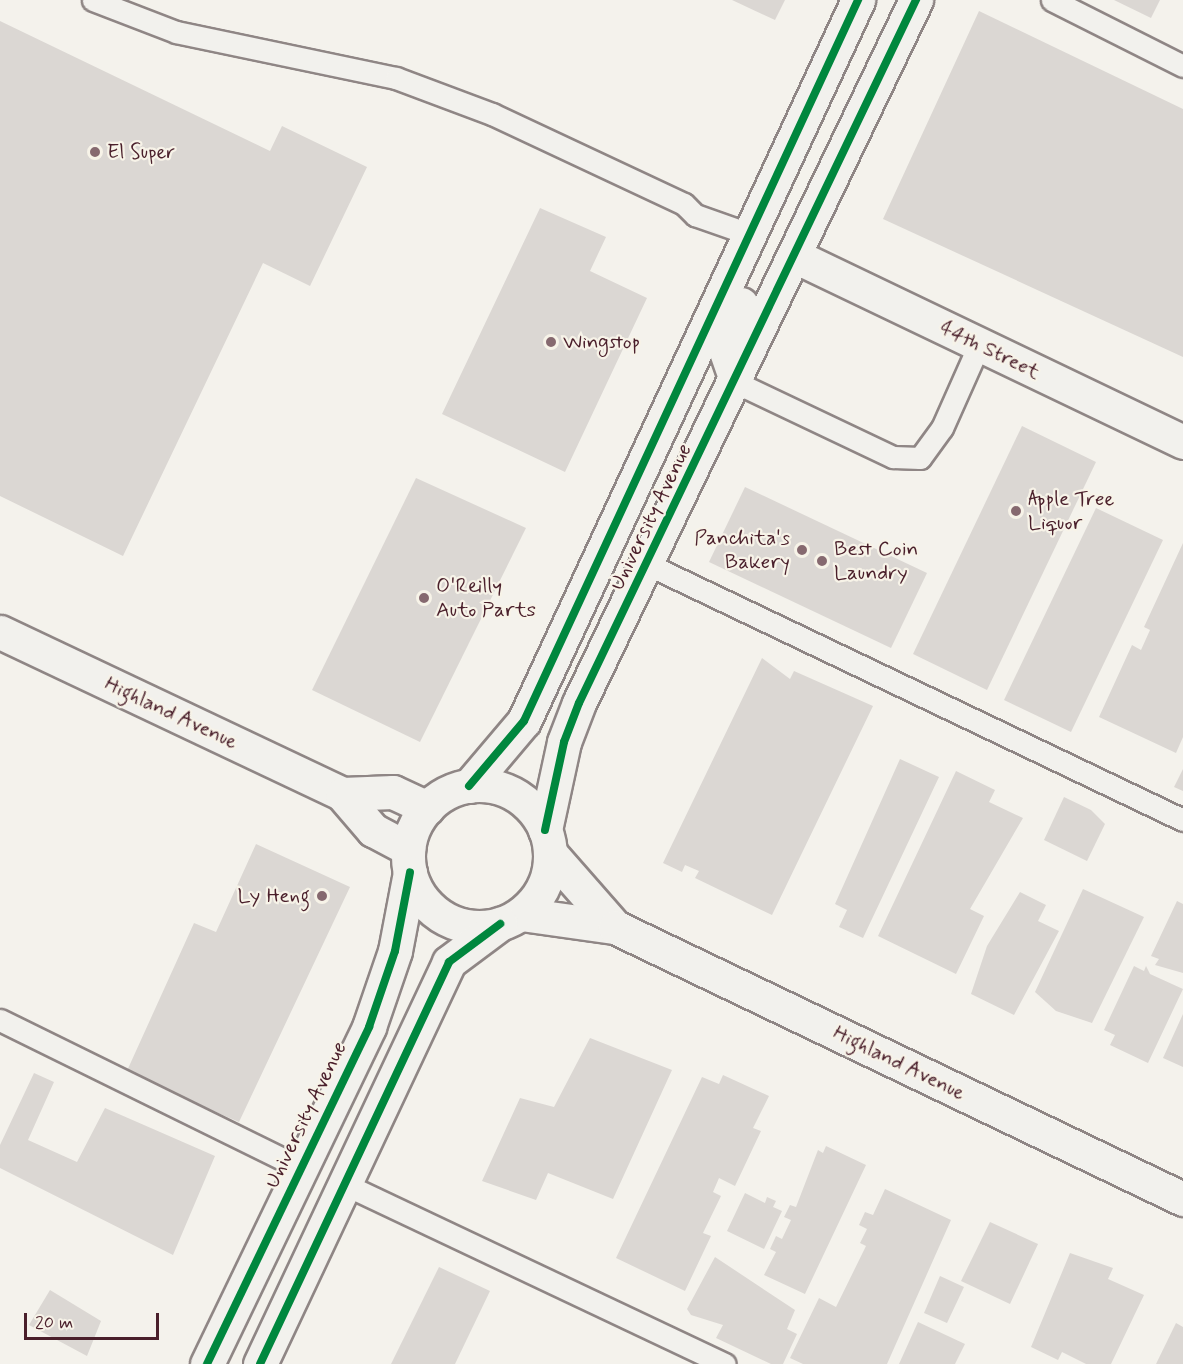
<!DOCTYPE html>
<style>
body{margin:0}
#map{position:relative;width:1183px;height:1364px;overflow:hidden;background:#f4f2ec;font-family:Mynerve,sans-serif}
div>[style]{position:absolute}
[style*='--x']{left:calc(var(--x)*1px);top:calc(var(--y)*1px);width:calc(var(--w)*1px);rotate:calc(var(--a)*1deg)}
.building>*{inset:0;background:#dbd7d3}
.roads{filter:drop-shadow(2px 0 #8f8685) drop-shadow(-2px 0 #8f8685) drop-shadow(0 2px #8f8685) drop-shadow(0 -2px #8f8685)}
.lane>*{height:21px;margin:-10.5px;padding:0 10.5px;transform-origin:10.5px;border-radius:10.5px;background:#f2f1ed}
.street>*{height:33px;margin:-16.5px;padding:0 16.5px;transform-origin:16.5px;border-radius:16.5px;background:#f2f1ed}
.primary>*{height:33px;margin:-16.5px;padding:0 16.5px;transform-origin:16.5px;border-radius:16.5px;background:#f2f1ed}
.primary>.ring{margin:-16.5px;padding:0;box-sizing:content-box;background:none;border:33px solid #f2f1ed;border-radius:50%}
.cycleway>*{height:8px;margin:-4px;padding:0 4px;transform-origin:4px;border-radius:4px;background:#00873e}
.dots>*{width:16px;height:16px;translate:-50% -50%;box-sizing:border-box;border:3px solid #f7f3e8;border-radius:50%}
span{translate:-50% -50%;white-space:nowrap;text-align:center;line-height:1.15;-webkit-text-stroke:4.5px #f7f3e8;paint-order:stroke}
.poi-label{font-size:21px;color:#4a1f2b}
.left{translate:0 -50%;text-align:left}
.right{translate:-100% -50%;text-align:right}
.street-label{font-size:21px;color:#4a1f2b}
.scale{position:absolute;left:24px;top:1313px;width:135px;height:27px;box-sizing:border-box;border:3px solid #4a1f2b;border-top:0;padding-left:8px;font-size:18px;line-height:21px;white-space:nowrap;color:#4a1f2b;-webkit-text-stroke:4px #f7f3e8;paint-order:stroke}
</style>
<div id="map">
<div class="building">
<i style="clip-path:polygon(732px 0,785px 0,775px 20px)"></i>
<i style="clip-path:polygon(1114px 0,1160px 0,1151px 18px)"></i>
<i style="clip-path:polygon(979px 11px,1183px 109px,1183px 357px,883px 219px)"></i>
<i style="clip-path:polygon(0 21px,270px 151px,282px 126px,367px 167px,310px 286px,263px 263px,123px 556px,0 496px)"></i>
<i style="clip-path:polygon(540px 208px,606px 237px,590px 271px,647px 298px,565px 472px,442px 414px)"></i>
<i style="clip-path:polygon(1022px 426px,1096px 462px,987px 690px,913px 654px)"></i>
<i style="clip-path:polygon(416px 478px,526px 528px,420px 742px,312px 690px)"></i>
<i style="clip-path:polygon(745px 487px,927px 573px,891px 648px,709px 562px)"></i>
<i style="clip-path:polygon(1096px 508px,1163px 540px,1071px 732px,1004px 700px)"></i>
<i style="clip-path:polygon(1183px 543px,1183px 737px,1176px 753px,1099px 717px,1132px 645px,1141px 650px,1150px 630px,1144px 627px)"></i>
<i style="clip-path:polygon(762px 658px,790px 679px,794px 671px,873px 706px,772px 915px,695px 878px,699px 871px,685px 865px,682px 872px,663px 863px)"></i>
<i style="clip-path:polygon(900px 759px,939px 777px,863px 938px,839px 927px,847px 910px,835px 904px)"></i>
<i style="clip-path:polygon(1183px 769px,1183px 791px,1174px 787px)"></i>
<i style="clip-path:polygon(956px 771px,995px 790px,989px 802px,1023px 818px,970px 909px,984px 916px,956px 974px,878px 936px)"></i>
<i style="clip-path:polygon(1064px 797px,1091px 810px,1105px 824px,1087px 861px,1044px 840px)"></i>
<i style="clip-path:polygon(256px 844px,350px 887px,239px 1122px,126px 1073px,194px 923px,216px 932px)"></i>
<i style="clip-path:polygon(1083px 889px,1144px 917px,1092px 1023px,1056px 1011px,1035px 992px)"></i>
<i style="clip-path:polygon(1020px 892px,1046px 905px,1038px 921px,1059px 931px,1014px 1015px,971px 994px,987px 946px)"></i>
<i style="clip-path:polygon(1177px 901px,1183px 904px,1183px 973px,1155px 965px,1159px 959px,1151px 956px)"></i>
<i style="clip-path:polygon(1134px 966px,1144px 971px,1146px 966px,1150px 974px,1183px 989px,1148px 1063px,1110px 1045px,1115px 1035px,1104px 1030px)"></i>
<i style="clip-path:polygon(1183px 1014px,1183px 1067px,1163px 1058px)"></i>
<i style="clip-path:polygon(590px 1038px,672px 1070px,613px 1199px,548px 1173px,536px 1200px,482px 1181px,520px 1098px,554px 1107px)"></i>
<i style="clip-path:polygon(34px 1073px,54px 1082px,28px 1140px,77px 1162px,105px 1108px,215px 1156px,173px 1255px,0 1168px,0 1145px)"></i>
<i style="clip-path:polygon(723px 1075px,769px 1096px,753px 1128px,761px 1131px,735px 1186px,719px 1178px,713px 1192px,721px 1196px,703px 1233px,711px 1236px,685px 1291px,616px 1258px,702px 1077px,719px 1084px)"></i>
<i style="clip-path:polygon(826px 1146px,866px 1165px,805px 1294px,764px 1275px,776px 1252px,770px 1249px,776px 1236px,782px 1239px,791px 1220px,784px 1217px,790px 1205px,796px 1207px,818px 1150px,823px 1153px)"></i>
<i style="clip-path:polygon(885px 1189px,951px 1220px,887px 1364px,803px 1364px,790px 1358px,819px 1298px,836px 1307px,866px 1246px,860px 1243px,867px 1229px,859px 1225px,865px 1212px,873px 1215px)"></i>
<i style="clip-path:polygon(745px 1193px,765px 1203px,767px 1197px,776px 1201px,773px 1207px,782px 1211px,764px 1249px,727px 1231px)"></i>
<i style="clip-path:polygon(990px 1222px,1038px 1244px,1010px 1304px,961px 1281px)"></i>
<i style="clip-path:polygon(1070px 1253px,1113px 1268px,1108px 1279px,1144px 1295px,1111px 1364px,1086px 1364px,1062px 1352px,1058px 1360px,1031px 1347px)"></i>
<i style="clip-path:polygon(715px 1257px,795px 1310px,787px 1329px,797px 1334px,783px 1364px,771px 1364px,716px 1338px,723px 1325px,691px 1315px,687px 1309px)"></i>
<i style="clip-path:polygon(439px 1267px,490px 1291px,455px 1364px,391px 1364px)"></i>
<i style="clip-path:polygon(940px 1276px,964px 1287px,947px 1323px,924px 1313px)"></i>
<i style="clip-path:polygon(50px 1290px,101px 1321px,87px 1356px,29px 1325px)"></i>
<i style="clip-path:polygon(918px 1322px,965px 1344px,955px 1364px,899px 1364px)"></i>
<i style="clip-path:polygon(1176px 1323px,1183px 1327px,1183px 1364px,1156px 1364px)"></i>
</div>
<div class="roads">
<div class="lane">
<i style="--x:93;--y:0;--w:89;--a:21.1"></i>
<i style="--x:176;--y:32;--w:225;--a:11.8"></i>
<i style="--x:396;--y:78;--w:103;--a:20.6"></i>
<i style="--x:492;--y:114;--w:212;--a:25.1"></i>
<i style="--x:684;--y:204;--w:16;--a:45"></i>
<i style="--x:695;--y:215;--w:57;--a:19.4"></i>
<i style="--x:1052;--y:0;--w:147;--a:26.7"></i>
<i style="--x:737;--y:383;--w:173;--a:25.4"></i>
<i style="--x:893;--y:457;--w:27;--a:2"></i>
<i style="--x:920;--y:458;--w:37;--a:-54"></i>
<i style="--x:942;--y:428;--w:91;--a:-66"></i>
<i style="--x:647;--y:564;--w:594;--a:25.53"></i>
<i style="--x:0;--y:1020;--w:335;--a:26.2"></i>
<i style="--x:344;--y:1184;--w:421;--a:25.3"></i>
</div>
<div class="street">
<i style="--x:797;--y:257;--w:428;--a:25.6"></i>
<i style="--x:0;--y:632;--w:378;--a:25.3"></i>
<i style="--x:342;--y:794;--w:48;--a:49.3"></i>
<i style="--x:373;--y:830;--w:40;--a:28"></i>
<i style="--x:342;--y:794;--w:51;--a:-2.2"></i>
<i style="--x:393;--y:792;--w:38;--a:25"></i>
<i style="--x:550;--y:853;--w:98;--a:48.7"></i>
<i style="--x:521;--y:914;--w:95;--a:7.9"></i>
<i style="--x:615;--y:927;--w:630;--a:25.59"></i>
</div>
<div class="primary">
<i style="--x:737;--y:383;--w:42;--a:-109.3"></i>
<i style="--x:723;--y:343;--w:43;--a:-65.2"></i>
<i class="ring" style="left:408px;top:785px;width:109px;height:109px"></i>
<i style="--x:469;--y:786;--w:85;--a:-49.8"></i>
<i style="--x:524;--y:721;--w:795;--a:-65.14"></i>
<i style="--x:545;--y:830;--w:90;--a:-77.8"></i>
<i style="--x:564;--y:742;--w:42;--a:-69"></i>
<i style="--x:579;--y:703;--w:780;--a:-64.39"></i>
<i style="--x:207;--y:1364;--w:374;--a:-64.3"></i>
<i style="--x:369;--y:1027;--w:80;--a:-71.1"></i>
<i style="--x:395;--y:951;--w:80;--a:-79.2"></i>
<i style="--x:260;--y:1364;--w:444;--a:-64.8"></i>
<i style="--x:449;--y:962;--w:64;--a:-36.7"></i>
</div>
</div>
<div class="cycleway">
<i style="--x:469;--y:786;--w:85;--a:-49.8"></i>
<i style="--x:524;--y:721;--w:795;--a:-65.14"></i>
<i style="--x:545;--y:830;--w:90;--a:-77.8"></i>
<i style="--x:564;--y:742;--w:42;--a:-69"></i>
<i style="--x:579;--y:703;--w:780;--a:-64.39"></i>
<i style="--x:207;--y:1364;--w:374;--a:-64.3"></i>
<i style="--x:369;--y:1027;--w:80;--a:-71.1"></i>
<i style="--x:395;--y:951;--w:80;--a:-79.2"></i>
<i style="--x:260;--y:1364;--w:444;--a:-64.8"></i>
<i style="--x:449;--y:962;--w:64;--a:-36.7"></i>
</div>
<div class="dots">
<i style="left:95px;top:152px;background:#86696f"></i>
<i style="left:551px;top:342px;background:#86696f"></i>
<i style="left:1016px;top:511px;background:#86696f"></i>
<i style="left:802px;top:550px;background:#86696f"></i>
<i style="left:822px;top:561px;background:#86696f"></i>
<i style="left:424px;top:598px;background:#86696f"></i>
<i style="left:322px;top:896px;background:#86696f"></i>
</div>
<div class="poi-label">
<span class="left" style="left:107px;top:152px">El Super</span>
<span class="left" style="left:563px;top:342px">Wingstop</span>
<span class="left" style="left:1028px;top:511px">Apple Tree<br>Liquor</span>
<span class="right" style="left:790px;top:550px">Panchita's<br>Bakery</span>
<span class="left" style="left:834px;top:561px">Best Coin<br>Laundry</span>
<span class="left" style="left:436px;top:598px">O'Reilly<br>Auto Parts</span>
<span class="right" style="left:310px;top:896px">Ly Heng</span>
</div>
<div class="street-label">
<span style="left:990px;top:350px;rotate:26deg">44th Street</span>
<span style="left:651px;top:517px;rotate:-64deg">University Avenue</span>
<span style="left:171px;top:713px;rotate:25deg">Highland Avenue</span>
<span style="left:899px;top:1063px;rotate:26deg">Highland Avenue</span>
<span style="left:306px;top:1115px;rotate:-64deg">University Avenue</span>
</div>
<div class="scale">20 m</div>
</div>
